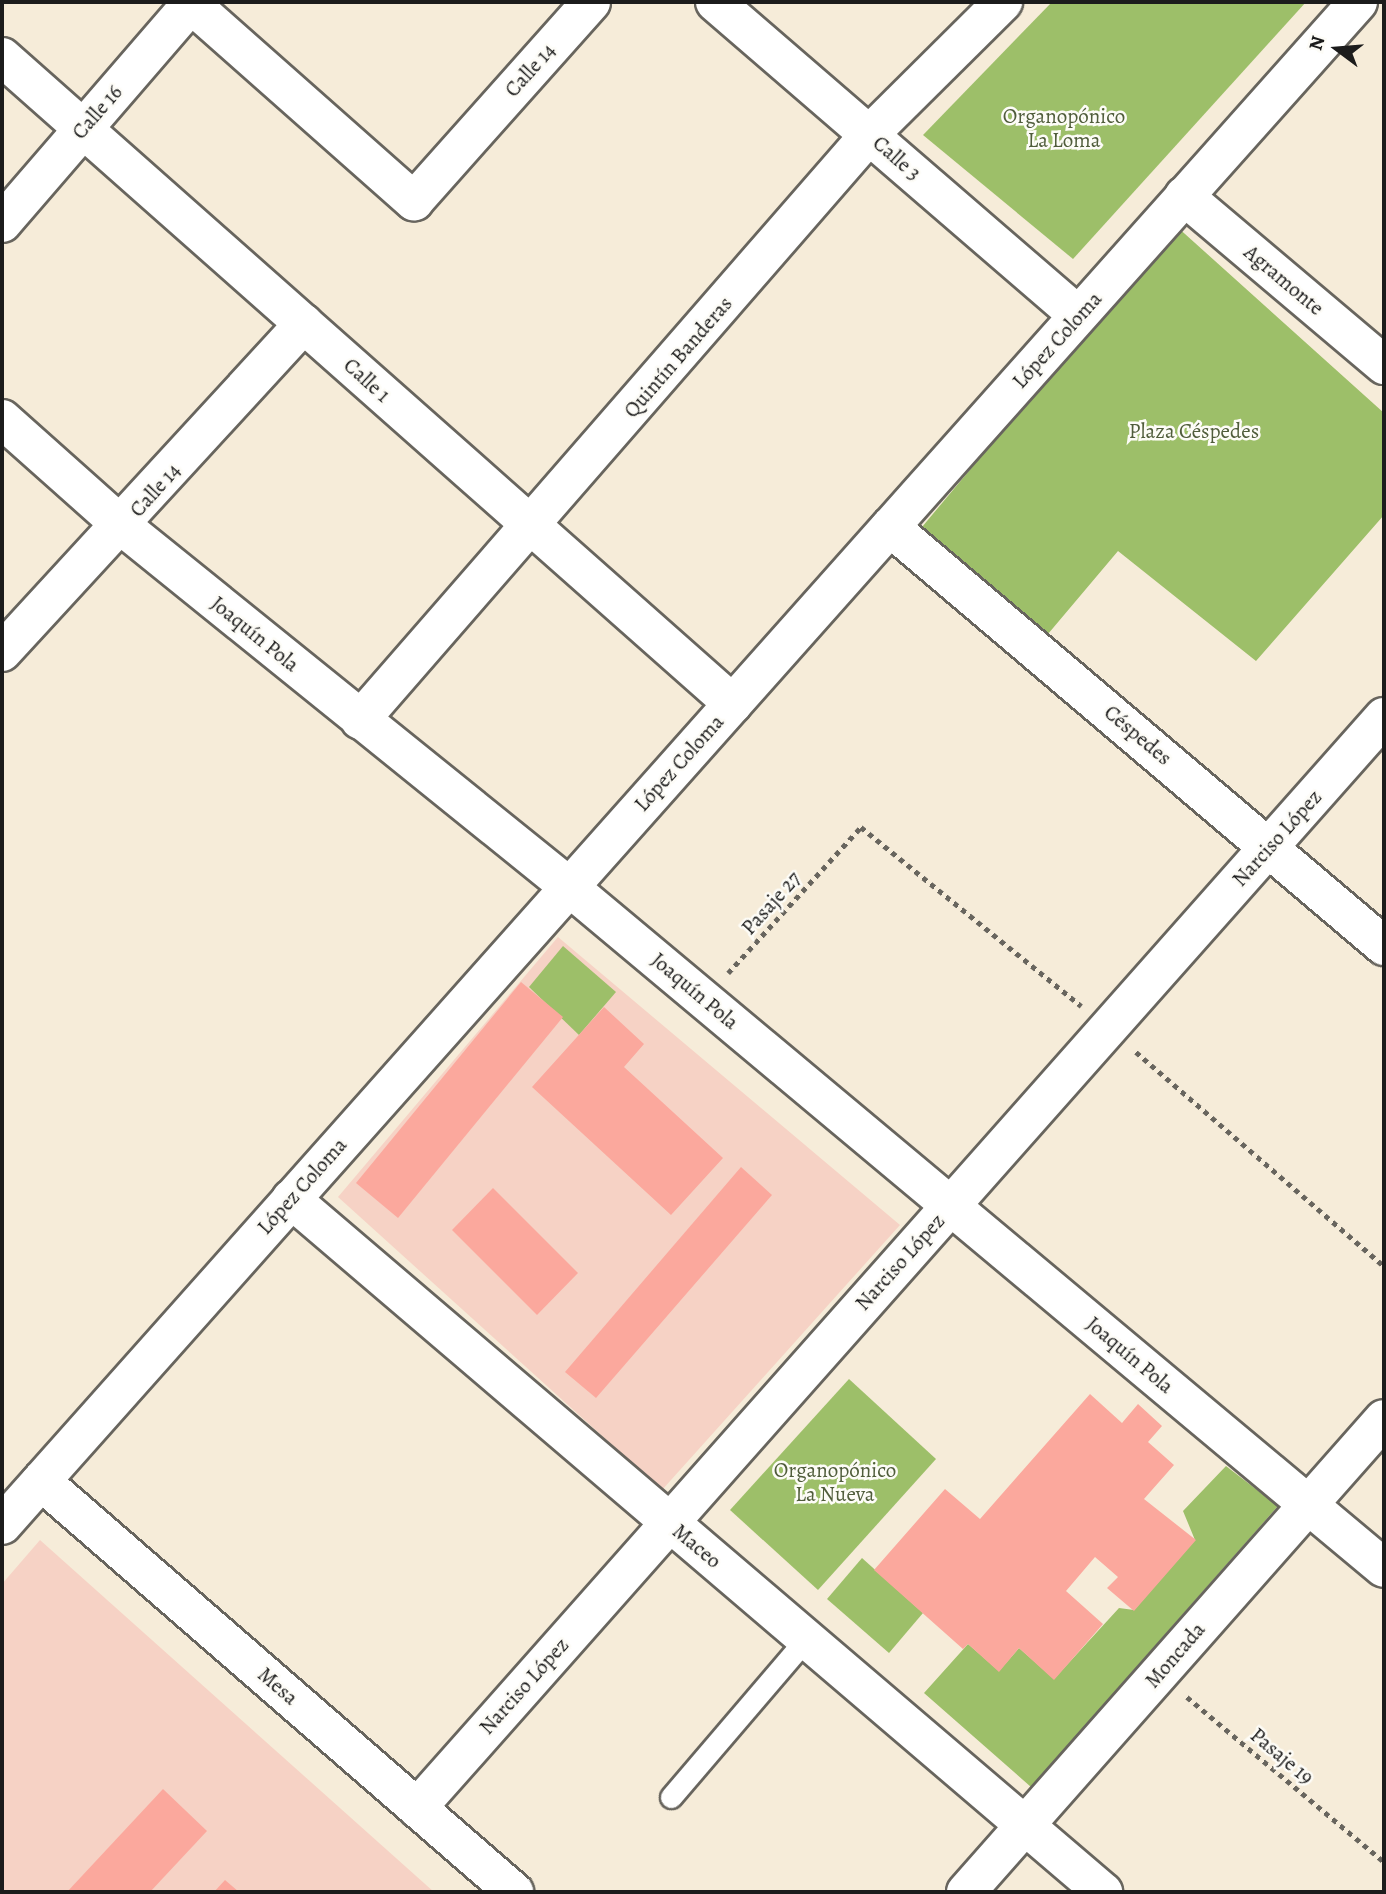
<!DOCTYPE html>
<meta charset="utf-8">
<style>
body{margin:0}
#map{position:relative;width:1386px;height:1894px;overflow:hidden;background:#f6ecd9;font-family:Alegreya,serif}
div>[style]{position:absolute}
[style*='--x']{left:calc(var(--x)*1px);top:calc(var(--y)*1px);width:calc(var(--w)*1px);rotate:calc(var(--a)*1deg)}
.built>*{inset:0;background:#f6d2c5}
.green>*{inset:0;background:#9dbf69}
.building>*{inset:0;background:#fba89d}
.path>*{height:4.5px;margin-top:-2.25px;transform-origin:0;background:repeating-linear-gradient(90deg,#68655e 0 5px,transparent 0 10px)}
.roads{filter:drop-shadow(2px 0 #68655e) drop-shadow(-2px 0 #68655e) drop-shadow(0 2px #68655e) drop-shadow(0 -2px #68655e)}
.service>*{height:21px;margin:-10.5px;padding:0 10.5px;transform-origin:10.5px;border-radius:10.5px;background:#fff}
.minor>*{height:38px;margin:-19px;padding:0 19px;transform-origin:19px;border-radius:19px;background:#fff}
.tertiary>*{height:38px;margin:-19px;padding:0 19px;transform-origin:19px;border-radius:19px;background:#fff}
span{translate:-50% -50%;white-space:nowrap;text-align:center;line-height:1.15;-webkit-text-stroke:5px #fdfcf7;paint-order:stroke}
.street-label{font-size:21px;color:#1c1c1c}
.park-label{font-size:21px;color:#505d3b}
.frame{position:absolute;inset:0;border:4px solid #1c1c1c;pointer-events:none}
.north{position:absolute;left:1302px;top:14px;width:70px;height:70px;-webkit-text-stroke:5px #fdfcf7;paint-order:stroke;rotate:286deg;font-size:19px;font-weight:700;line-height:28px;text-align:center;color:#1c1c1c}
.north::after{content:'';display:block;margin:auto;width:24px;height:32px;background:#1c1c1c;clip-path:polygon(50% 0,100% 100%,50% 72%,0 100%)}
</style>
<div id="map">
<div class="built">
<i style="clip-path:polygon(558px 937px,900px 1225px,662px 1490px,338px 1197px)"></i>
<i style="clip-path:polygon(40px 1540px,434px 1892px,2px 1892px,2px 1584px)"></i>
</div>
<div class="green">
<i style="clip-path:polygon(1052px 2px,1306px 2px,1073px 259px,923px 135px)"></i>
<i style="clip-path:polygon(1175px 225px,1384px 413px,1384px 515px,1256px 661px,1118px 551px,1048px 634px,922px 527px)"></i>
<i style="clip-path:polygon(563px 946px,616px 992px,579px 1035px,529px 987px)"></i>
<i style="clip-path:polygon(849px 1379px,936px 1459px,818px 1590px,730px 1510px)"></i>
<i style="clip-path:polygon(1226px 1466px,1278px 1506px,1031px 1787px,924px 1693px,968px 1644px,999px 1671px,1019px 1648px,1054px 1679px,1119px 1608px,1134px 1610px,1195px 1540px,1183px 1511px)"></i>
<i style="clip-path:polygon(862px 1558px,923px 1613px,889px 1653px,827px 1599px)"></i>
</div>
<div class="building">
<i style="clip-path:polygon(521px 982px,563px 1017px,398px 1218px,356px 1183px)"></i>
<i style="clip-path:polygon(604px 1007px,644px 1044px,624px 1067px,723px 1158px,671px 1215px,532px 1087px)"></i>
<i style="clip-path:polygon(741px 1167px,772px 1195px,596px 1398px,565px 1372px)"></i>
<i style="clip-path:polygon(493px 1188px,578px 1273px,537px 1315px,452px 1230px)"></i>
<i style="clip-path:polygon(1090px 1394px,1122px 1423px,1138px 1404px,1162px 1426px,1148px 1442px,1174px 1465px,1144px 1499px,1196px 1540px,1134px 1611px,1107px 1588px,1118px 1577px,1095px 1557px,1066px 1591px,1103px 1624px,1054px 1680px,1019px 1648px,999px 1672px,968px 1644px,963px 1649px,874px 1570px,945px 1489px,980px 1519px)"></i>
<i style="clip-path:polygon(163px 1789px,207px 1831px,150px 1892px,67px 1892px)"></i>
<i style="clip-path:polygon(225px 1880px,239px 1892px,214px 1892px)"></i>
</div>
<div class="path">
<i style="--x:728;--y:973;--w:197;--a:-47.7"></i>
<i style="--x:861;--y:827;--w:284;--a:39.1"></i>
<i style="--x:1136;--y:1052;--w:328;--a:40.8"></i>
<i style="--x:1187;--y:1697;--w:257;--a:39.9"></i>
</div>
<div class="roads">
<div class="service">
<i style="--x:671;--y:1797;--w:208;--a:-49.5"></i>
</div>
<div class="minor">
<i style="--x:715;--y:2;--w:479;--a:40.8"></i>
<i style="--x:1358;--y:2;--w:703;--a:131.71"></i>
<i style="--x:890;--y:527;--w:648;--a:40.3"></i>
<i style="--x:191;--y:4;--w:298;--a:41.5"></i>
<i style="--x:414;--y:201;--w:266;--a:-48.3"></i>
<i style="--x:2;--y:57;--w:976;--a:41.51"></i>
<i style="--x:1184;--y:196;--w:262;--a:40.2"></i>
<i style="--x:2;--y:223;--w:292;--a:-49.2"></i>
<i style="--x:2;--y:419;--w:161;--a:41.7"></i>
<i style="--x:122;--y:526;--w:573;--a:38.91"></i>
<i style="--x:568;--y:886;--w:1063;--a:39.89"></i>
<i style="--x:2;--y:652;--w:446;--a:-47.4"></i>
<i style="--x:360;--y:720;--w:775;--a:-48.97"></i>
<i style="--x:869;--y:135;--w:189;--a:-44.8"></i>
<i style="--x:291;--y:1199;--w:1068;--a:40.48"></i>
<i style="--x:41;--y:1481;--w:627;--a:40.99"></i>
<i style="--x:417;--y:1808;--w:1458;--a:-48.45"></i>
<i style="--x:966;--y:1892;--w:631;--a:-48.53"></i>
</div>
<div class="tertiary">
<i style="--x:2;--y:1525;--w:1336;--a:-48.34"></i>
</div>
</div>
<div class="street-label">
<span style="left:530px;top:70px;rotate:-48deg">Calle 14</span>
<span style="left:97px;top:112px;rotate:-49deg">Calle 16</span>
<span style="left:897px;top:158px;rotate:41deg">Calle 3</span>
<span style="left:1284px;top:280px;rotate:40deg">Agramonte</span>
<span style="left:1057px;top:340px;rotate:-48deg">López Coloma</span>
<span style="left:678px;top:357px;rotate:-49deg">Quintín Banderas</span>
<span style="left:367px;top:380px;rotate:42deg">Calle 1</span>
<span style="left:155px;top:490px;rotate:-48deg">Calle 14</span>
<span style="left:255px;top:634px;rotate:39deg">Joaquín Pola</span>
<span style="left:1138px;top:735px;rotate:40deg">Céspedes</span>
<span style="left:679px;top:763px;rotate:-48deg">López Coloma</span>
<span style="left:1277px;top:838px;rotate:-48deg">Narciso López</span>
<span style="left:771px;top:903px;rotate:-48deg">Pasaje 27</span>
<span style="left:695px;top:991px;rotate:40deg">Joaquín Pola</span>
<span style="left:302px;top:1186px;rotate:-48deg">López Coloma</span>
<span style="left:900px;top:1262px;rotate:-48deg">Narciso López</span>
<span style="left:1130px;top:1355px;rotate:40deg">Joaquín Pola</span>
<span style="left:697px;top:1546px;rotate:40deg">Maceo</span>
<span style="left:1175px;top:1655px;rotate:-49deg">Moncada</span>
<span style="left:278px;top:1686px;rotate:41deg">Mesa</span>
<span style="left:524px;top:1686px;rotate:-48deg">Narciso López</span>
<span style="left:1282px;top:1756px;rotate:40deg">Pasaje 19</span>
</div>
<div class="park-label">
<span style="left:1064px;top:128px">Organopónico<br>La Loma</span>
<span style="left:1194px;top:431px">Plaza Céspedes</span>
<span style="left:835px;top:1482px">Organopónico<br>La Nueva</span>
</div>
<div class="frame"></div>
<div class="north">N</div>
</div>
